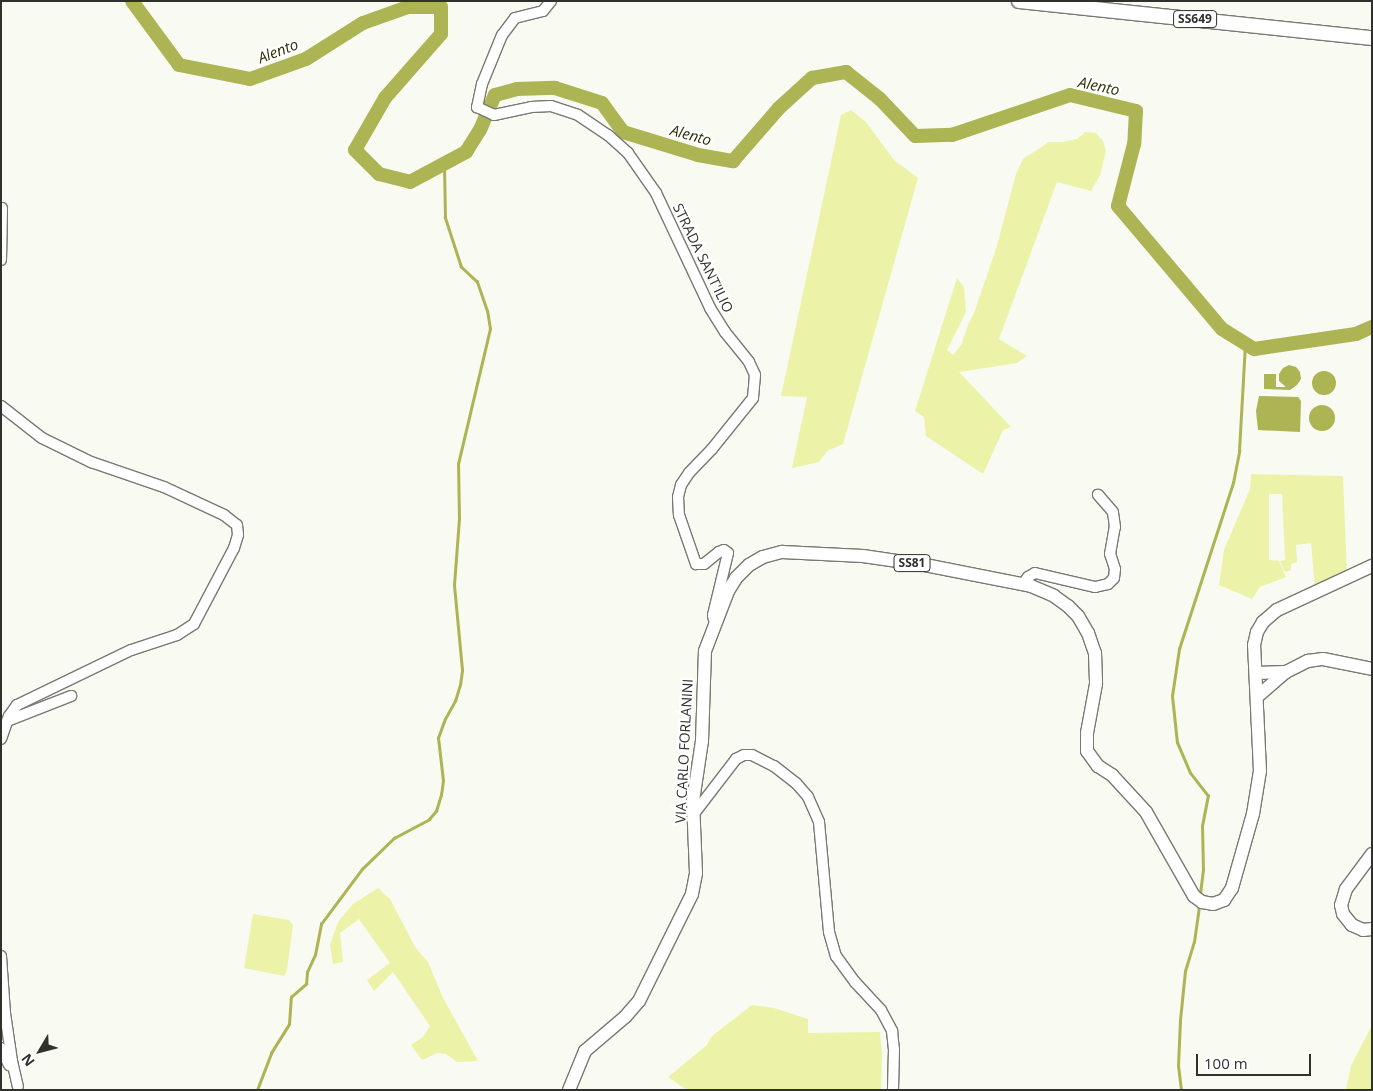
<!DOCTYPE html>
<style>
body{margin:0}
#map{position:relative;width:1373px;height:1091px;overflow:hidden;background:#f9faf2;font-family:"Open Sans",sans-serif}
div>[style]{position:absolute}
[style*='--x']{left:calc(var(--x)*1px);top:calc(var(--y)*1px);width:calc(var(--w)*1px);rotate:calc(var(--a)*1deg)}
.green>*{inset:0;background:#ecf3a8}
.water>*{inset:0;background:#adb453}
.round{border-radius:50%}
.stream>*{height:2.5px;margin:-1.25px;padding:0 1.25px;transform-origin:1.25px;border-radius:1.25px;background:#adb453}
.river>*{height:14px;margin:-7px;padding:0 7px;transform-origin:7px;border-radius:7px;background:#adb453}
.roads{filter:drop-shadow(1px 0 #787972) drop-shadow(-1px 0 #787972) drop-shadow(0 1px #787972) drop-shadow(0 -1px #787972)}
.minor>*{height:10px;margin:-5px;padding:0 5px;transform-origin:5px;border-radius:5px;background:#fff}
.major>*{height:12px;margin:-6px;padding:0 6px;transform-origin:6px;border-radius:6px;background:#fff}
.highway>*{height:14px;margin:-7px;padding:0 7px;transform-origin:7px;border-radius:7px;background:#fff}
span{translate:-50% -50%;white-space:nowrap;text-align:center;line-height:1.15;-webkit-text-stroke:4.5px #fff;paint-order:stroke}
.shield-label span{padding:1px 4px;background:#fff;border:1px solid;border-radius:4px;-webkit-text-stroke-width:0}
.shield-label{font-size:12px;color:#30302d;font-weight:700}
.street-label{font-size:14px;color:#30302d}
.water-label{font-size:15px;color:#2e3005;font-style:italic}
.frame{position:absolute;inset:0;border:2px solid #30302d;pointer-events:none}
.north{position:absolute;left:15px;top:1026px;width:50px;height:50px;-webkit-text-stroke:4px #fff;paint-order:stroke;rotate:233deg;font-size:14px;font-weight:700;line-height:20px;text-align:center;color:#30302d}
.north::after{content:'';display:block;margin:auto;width:18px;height:22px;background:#30302d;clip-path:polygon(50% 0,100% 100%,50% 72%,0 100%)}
.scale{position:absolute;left:1196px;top:1054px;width:115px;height:22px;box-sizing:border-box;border:2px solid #30302d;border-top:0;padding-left:6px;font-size:15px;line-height:18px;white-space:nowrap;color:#30302d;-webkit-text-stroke:4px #fff;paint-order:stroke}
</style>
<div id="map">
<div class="green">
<i style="clip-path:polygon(851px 110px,866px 122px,894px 160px,918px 178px,843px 444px,827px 451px,819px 462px,792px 468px,807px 397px,781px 396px,841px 115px)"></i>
<i style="clip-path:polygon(1085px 132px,1096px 133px,1103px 141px,1106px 151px,1100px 175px,1091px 191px,1057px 182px,999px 339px,1027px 356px,1017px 363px,959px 372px,1011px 427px,1003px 430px,983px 474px,926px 436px,924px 417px,915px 411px,957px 278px,964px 287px,966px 312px,947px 350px,953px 355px,961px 345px,968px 325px,974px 313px,996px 249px,1016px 174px,1023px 159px,1049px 142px,1062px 142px,1077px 139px)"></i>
<i style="clip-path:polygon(1251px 474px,1343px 476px,1347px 575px,1315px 590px,1311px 543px,1296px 545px,1297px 562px,1291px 564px,1291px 570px,1285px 572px,1280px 561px,1285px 560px,1282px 494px,1269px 494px,1269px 560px,1279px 561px,1286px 577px,1260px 587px,1252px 599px,1219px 585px,1224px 550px,1250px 489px)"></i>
<i style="clip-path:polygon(378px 888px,390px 899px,415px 947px,428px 962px,443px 998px,478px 1061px,457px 1062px,446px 1054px,437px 1053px,422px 1060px,411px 1045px,423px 1037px,430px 1026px,393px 972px,374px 991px,367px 980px,390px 963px,359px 919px,340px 933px,343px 962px,333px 964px,330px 945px,338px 922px,353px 904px)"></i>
<i style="clip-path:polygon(253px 914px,289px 920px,293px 925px,287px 970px,284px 976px,244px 968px)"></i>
<i style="clip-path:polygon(752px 1005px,774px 1008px,808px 1019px,808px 1033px,880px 1032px,882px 1056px,881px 1090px,687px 1090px,668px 1077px,706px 1046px,712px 1036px)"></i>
<i style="clip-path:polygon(1372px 1025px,1372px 1090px,1346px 1090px,1351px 1066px)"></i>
</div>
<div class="water">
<i style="clip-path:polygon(1289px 365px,1296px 367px,1300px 372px,1301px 379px,1297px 385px,1290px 390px,1264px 389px,1264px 374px,1276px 374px,1276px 387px,1286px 387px,1279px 381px,1279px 374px,1283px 368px)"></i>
<i class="round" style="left:1312px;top:371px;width:24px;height:24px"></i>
<i style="clip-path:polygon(1259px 396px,1298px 397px,1301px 401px,1300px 432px,1258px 430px,1256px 411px)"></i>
<i class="round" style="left:1309px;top:405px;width:26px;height:26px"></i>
</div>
<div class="stream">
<i style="--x:1200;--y:894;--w:24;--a:-83"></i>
<i style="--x:1203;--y:870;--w:44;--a:-91.3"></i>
<i style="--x:1202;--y:826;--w:31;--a:-79"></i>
<i style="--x:1208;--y:796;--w:29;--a:-128"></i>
<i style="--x:1190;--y:773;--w:33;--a:-113"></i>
<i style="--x:1177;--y:743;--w:47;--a:-96.1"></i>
<i style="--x:1172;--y:696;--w:48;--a:-81.5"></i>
<i style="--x:1179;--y:649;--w:175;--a:-72"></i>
<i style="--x:1233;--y:483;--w:33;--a:-79"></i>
<i style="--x:1239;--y:451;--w:108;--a:-86.8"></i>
<i style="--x:257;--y:1090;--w:40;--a:-69"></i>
<i style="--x:271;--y:1053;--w:34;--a:-58"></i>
<i style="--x:289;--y:1024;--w:27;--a:-86"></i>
<i style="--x:291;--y:997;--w:20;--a:-41"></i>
<i style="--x:306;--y:984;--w:12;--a:-85"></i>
<i style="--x:307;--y:972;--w:19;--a:-65"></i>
<i style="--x:315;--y:955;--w:32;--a:-79"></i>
<i style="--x:321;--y:924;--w:69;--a:-53.3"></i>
<i style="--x:362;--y:869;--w:45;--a:-44.1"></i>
<i style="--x:394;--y:838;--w:40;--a:-28"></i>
<i style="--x:429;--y:819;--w:11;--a:-49"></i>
<i style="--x:436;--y:811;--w:17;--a:-73"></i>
<i style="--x:441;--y:795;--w:14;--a:-82"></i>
<i style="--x:443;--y:781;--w:43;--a:-96.6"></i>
<i style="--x:438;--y:738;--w:20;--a:-70"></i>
<i style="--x:445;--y:719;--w:21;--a:-61"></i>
<i style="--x:455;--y:701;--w:17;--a:-73"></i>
<i style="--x:460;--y:685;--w:15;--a:-82"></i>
<i style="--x:462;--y:670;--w:85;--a:-95.4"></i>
<i style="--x:454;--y:585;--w:66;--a:-85.7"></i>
<i style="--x:459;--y:519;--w:55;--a:-91"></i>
<i style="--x:458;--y:464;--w:139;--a:-76.7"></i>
<i style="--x:490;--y:329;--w:18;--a:-99"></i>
<i style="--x:487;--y:311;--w:31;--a:-109"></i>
<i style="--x:477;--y:282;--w:22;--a:-137"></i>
<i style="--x:461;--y:267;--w:52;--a:-108.1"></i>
<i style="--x:445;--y:218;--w:54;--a:-91.1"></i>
<i style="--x:1181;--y:1090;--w:24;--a:-97"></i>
<i style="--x:1178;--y:1066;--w:46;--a:-87.5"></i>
<i style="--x:1180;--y:1020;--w:49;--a:-84.2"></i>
<i style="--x:1185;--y:971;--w:30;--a:-73"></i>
<i style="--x:1194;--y:942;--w:36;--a:-82"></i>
</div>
<div class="river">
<i style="--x:132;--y:1;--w:79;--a:53.7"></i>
<i style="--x:179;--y:65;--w:72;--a:11.2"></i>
<i style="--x:250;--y:79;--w:59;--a:-19.7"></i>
<i style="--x:306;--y:59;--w:67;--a:-32.3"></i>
<i style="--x:363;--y:23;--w:48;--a:-19.6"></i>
<i style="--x:408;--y:7;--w:33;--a:0"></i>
<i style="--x:441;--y:7;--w:27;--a:90"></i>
<i style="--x:441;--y:34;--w:85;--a:131.2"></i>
<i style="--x:385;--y:98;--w:60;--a:120"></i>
<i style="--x:355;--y:150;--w:34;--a:45"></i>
<i style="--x:379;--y:174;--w:32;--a:14"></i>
<i style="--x:410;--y:182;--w:64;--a:-28.2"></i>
<i style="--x:466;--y:152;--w:26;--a:-58"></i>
<i style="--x:480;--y:130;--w:38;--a:-67"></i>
<i style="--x:495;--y:95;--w:23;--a:-15"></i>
<i style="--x:517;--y:89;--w:38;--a:-2"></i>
<i style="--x:555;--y:88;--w:49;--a:17.7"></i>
<i style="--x:602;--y:103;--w:36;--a:54"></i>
<i style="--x:623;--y:132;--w:78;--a:17"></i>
<i style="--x:698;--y:155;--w:36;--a:10"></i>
<i style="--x:733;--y:161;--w:70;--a:-49"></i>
<i style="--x:779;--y:108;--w:45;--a:-42.3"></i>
<i style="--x:812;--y:78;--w:35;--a:-10"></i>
<i style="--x:846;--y:72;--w:43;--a:38.5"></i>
<i style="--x:880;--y:99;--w:51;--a:46.6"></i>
<i style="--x:915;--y:136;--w:37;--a:-2"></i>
<i style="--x:952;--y:135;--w:125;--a:-18.7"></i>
<i style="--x:1070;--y:95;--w:68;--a:13.6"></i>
<i style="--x:1136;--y:111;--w:33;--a:93"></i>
<i style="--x:1134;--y:144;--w:64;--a:104.5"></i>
<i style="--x:1118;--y:206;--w:161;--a:49.8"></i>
<i style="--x:1222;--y:329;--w:38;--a:32"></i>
<i style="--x:1254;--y:349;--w:103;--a:-8.4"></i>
<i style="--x:1356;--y:334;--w:17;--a:-24"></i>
</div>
<div class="roads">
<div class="minor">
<i style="--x:551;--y:1;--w:13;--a:129"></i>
<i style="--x:543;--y:11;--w:29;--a:166"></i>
<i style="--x:515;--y:18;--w:21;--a:127"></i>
<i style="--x:502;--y:35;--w:53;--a:112.2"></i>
<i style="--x:482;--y:84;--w:24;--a:102"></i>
<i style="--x:477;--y:107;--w:19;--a:25"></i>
<i style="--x:494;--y:115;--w:38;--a:-12"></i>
<i style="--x:531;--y:107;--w:20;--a:-3"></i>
<i style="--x:551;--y:106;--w:28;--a:18"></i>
<i style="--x:578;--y:115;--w:36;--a:34"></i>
<i style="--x:608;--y:135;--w:27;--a:42"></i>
<i style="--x:628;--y:153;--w:49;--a:55"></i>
<i style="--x:656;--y:193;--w:127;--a:64.8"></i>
<i style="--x:710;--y:308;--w:28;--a:58"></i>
<i style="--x:725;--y:332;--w:38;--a:51"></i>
<i style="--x:749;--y:362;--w:14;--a:65"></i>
<i style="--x:755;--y:375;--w:23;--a:95"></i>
<i style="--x:753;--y:398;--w:65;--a:128.8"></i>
<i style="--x:712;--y:449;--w:33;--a:134"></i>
<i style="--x:689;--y:473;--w:14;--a:124"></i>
<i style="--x:681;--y:485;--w:12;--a:104"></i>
<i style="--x:678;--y:497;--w:18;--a:87"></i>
<i style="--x:679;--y:515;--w:52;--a:70.9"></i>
<i style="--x:696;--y:564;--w:8;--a:0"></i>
<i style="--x:704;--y:564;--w:19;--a:-39"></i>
<i style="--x:719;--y:552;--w:5;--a:-22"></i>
<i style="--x:724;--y:550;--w:5;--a:37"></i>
<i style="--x:728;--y:553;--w:64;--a:103.6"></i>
<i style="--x:713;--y:615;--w:5;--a:79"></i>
<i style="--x:1;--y:260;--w:52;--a:-88.9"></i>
<i style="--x:1;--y:406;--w:52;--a:38"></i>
<i style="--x:42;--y:438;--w:55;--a:26.1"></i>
<i style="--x:91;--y:462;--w:77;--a:18.9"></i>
<i style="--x:164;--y:487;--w:66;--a:25"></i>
<i style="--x:224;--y:515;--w:16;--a:38"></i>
<i style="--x:237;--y:525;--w:10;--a:84"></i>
<i style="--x:238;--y:535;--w:14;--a:107"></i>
<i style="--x:234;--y:548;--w:86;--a:117.8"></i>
<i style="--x:194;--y:624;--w:20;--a:147"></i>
<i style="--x:177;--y:635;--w:48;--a:161.9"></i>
<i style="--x:131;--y:650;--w:127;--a:154.2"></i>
<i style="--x:17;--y:705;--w:14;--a:126"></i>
<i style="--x:9;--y:716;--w:24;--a:109"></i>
<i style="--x:1023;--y:584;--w:9;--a:-54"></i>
<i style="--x:1028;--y:577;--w:8;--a:-30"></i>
<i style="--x:1035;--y:573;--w:62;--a:13.1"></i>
<i style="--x:1095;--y:587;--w:13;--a:-13"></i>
<i style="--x:1108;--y:584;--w:8;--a:-45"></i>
<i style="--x:1114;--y:578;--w:9;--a:-84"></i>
<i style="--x:1115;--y:569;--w:16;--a:-108"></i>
<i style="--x:1110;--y:554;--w:27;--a:-80"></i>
<i style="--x:1115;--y:527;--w:15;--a:-98"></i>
<i style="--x:1113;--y:512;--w:23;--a:-131"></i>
<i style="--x:7;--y:721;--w:69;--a:-21.3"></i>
<i style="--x:693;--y:815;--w:71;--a:-52.5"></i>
<i style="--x:736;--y:759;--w:9;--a:-27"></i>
<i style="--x:744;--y:755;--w:8;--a:0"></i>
<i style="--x:752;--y:755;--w:25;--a:27"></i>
<i style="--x:774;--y:766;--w:28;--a:38"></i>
<i style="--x:796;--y:783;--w:18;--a:49"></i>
<i style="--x:808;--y:797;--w:27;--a:66"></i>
<i style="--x:819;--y:822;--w:110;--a:84.8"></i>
<i style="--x:829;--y:932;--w:25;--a:74"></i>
<i style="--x:836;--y:956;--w:32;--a:54"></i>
<i style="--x:855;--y:982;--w:38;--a:47"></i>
<i style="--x:881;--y:1010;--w:24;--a:62"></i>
<i style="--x:892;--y:1031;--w:18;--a:84"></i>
<i style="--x:894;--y:1049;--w:41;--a:91.4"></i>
<i style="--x:1;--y:956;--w:57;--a:86"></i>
<i style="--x:5;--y:1013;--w:49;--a:81.7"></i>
<i style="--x:12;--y:1061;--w:26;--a:77"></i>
<i style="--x:1;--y:1048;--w:19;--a:65"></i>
</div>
<div class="major">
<i style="--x:1256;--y:673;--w:30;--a:-2"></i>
<i style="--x:1258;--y:696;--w:37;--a:-41"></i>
<i style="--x:1286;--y:672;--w:25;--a:-27"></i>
<i style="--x:1308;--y:661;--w:15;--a:-8"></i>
<i style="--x:1323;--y:659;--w:50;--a:11.5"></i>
<i style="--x:1372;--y:854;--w:44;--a:126.6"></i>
<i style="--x:1346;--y:889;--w:17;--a:107"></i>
<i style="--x:1341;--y:905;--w:9;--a:77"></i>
<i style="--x:1343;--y:914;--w:14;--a:51"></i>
<i style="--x:1352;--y:925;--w:12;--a:24"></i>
<i style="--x:1363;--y:930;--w:9;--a:-6"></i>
<i style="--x:569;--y:1090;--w:42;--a:-67.7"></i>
<i style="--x:585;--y:1051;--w:52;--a:-40.4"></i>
<i style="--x:625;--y:1017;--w:21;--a:-49"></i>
<i style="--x:639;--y:1001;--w:119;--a:-63.6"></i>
<i style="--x:692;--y:894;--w:21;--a:-79"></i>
<i style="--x:696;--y:873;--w:72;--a:-92.4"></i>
<i style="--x:693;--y:801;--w:61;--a:-81.5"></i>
<i style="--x:702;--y:741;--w:90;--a:-88.1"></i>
<i style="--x:705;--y:651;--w:64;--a:-69"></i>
<i style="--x:728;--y:591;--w:15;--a:-58"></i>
<i style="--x:736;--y:578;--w:18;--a:-45"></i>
<i style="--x:749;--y:565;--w:16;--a:-30"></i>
<i style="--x:763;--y:557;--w:20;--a:-15"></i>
<i style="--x:782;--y:552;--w:81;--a:2.8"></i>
<i style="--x:863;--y:556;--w:63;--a:8.3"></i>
<i style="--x:925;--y:565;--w:108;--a:11.2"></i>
<i style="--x:1031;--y:586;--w:25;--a:23"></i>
<i style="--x:1054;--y:596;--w:17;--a:36"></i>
<i style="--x:1068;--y:606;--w:14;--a:45"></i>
<i style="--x:1078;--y:616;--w:20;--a:60"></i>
<i style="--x:1088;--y:633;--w:21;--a:71"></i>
<i style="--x:1095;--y:653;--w:31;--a:88"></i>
<i style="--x:1096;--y:684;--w:50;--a:100.4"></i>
<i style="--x:1087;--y:733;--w:18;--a:90"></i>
<i style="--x:1087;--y:751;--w:19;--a:54"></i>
<i style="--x:1098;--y:766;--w:17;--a:33"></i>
<i style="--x:1112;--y:775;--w:50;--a:47.4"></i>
<i style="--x:1146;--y:812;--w:97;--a:60.3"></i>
<i style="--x:1194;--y:896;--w:10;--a:37"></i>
<i style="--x:1202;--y:902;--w:11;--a:10"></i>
<i style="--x:1213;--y:904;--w:12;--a:-20"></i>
<i style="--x:1224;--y:900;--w:14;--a:-56"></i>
<i style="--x:1232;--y:888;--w:77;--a:-74.2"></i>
<i style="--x:1253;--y:814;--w:44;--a:-80.8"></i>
<i style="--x:1260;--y:771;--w:126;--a:-92.7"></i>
<i style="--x:1254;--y:645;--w:13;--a:-77"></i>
<i style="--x:1257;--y:632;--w:12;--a:-59"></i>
<i style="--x:1263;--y:622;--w:18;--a:-41"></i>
<i style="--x:1277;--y:610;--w:105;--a:-24.9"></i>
</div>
<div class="highway">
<i style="--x:1019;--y:1;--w:355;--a:6"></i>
</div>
</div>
<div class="shield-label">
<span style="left:1195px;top:19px">SS649</span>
<span style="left:912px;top:563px">SS81</span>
</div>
<div class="street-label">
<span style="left:703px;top:258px;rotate:64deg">STRADA SANT'ILIO</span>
<span style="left:684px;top:751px;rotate:-87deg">VIA CARLO FORLANINI</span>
</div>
<div class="water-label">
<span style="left:278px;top:51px;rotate:-21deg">Alento</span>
<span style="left:1099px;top:86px;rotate:12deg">Alento</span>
<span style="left:691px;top:135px;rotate:15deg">Alento</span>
</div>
<div class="frame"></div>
<div class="north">N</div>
<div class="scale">100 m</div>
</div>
